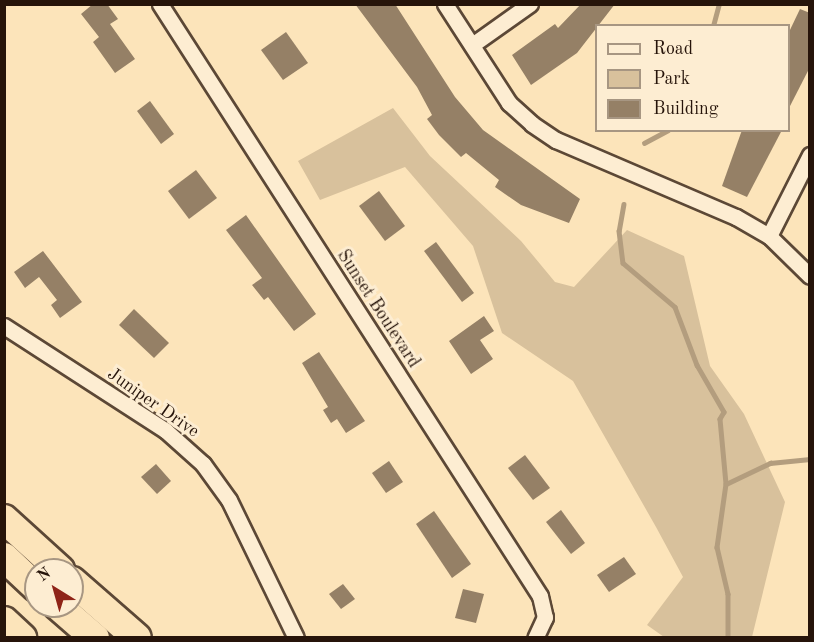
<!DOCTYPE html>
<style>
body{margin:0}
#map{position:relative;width:814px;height:642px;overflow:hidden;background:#fce4ba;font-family:"Old Standard TT",serif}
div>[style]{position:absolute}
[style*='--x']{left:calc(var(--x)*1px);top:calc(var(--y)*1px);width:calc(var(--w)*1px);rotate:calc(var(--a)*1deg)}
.green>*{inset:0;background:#d8c19c}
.stream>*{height:4.5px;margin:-2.25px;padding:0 2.25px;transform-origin:2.25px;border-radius:2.25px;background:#b39d7e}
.building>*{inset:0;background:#958066}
.roads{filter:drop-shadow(2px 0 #5c4836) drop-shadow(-2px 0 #5c4836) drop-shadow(0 2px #5c4836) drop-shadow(0 -2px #5c4836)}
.street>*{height:15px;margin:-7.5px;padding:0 7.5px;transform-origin:7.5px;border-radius:7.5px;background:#fdedd2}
.highway>*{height:28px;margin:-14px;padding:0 14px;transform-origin:14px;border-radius:14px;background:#fce4ba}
span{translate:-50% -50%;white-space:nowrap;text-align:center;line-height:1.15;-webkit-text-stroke:6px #fdedd2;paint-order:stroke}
.street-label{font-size:18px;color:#26140a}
.frame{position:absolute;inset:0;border:6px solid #26140a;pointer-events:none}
.legend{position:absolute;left:595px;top:24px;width:195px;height:108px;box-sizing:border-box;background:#fdedd2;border:2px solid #a79682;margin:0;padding:8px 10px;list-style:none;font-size:18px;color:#26140a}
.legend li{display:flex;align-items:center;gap:12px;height:30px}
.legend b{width:30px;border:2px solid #a79682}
.north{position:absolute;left:24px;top:558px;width:60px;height:60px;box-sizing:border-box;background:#fdedd2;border:2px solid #a79682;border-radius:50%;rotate:323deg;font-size:16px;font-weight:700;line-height:24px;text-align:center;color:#26140a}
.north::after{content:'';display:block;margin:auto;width:21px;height:27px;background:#8f2418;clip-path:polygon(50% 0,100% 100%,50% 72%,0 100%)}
</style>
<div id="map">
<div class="green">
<i style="clip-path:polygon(393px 108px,430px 156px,521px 241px,555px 282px,574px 287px,627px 230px,684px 256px,710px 366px,744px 414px,785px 502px,752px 637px,664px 637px,647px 625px,683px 577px,656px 527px,573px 381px,502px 333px,473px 246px,405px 167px,320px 200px,298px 161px)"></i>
</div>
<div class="stream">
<i style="--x:713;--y:26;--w:23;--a:-75"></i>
<i style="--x:644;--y:143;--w:27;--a:-28"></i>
<i style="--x:624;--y:204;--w:27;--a:100"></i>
<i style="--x:619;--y:231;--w:32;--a:83"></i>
<i style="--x:623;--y:263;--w:68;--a:40.2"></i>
<i style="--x:675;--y:307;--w:62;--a:69.2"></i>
<i style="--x:697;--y:365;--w:54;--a:60.1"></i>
<i style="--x:724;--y:412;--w:8;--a:120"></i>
<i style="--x:720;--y:419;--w:65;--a:84.7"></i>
<i style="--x:726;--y:484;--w:64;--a:98.1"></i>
<i style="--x:717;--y:547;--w:48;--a:76.8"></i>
<i style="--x:728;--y:594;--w:44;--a:90"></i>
<i style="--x:726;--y:484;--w:49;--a:-25.5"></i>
<i style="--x:770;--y:463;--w:40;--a:-5.7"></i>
</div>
<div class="building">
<i style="clip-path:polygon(93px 4px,107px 4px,118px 19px,110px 24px,135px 59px,115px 73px,93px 42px,99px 37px,81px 14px)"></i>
<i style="clip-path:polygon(355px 4px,395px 4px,455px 97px,483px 130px,580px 199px,569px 223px,521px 205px,495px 187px,499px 180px,466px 153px,461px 157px,439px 135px,427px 119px,432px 115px,417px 87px)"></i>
<i style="clip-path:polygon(581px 4px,615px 4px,577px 53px,531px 85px,512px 55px,555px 24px,558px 28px)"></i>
<i style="clip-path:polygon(800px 9px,810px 13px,810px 67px,789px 108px,789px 32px)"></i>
<i style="clip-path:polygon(286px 32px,308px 63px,283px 80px,261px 50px)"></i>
<i style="clip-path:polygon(150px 101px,174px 134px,161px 144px,137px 111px)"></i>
<i style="clip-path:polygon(742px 130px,782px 130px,747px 197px,722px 186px)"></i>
<i style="clip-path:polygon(196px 170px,217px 198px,189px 219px,168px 191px)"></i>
<i style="clip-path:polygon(379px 191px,405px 226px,385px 241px,359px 206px)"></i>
<i style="clip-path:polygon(246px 215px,316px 314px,294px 331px,268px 297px,264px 300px,252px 285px,262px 278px,226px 230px)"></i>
<i style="clip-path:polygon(436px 242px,474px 293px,462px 302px,424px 251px)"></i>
<i style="clip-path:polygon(43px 251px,82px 302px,60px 318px,51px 305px,57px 300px,39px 277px,25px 288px,14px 272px)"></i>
<i style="clip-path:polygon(134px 309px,169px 343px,154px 358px,119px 325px)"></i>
<i style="clip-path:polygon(484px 316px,494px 331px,480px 340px,493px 359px,471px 374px,449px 341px)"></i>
<i style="clip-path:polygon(319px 352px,365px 421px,346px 433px,337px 419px,331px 423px,323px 410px,328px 407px,302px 363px)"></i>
<i style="clip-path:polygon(525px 455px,550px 488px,533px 500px,508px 468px)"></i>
<i style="clip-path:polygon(389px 461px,403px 482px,386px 493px,372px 473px)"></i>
<i style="clip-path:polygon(156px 464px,171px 481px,157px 494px,141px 477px)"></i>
<i style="clip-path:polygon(561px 510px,585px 543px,571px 554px,546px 522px)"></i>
<i style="clip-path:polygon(434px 511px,471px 564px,452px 578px,416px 524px)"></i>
<i style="clip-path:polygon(624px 557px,636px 574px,609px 592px,597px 575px)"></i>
<i style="clip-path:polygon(343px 584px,355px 599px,341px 609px,329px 594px)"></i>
<i style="clip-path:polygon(463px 589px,484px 594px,476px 623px,455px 618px)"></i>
</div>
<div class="roads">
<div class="street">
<i style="--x:160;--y:4;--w:703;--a:57.3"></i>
<i style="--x:540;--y:596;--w:22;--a:77"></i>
<i style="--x:545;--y:617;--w:23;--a:115"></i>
<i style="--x:445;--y:4;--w:118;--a:57.1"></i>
<i style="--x:509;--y:103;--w:31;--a:42"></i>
<i style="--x:532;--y:124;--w:29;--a:34"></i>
<i style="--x:556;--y:140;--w:196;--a:23.2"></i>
<i style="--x:736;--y:217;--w:38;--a:30"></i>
<i style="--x:769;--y:236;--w:57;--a:44.3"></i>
<i style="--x:472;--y:45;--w:71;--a:-35.3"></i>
<i style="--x:769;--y:236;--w:91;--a:-63.2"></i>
<i style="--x:4;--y:326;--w:192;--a:32.9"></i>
<i style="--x:165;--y:430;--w:51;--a:41.8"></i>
<i style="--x:203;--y:464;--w:44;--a:54.2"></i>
<i style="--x:229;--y:500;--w:153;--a:64.1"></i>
</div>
<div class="highway">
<i style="--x:4;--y:519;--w:76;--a:42.3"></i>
<i style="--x:4;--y:557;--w:44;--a:43.2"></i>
<i style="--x:72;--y:581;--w:86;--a:41.2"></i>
<i style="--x:58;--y:606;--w:49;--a:40.9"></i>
<i style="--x:4;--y:621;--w:25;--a:43"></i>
</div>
</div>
<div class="street-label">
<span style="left:378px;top:309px;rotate:57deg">Sunset Boulevard</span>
<span style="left:153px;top:403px;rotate:35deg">Juniper Drive</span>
</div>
<div class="frame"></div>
<ul class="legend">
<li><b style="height:8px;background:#fdedd2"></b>Road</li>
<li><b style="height:16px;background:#d8c19c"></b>Park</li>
<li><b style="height:16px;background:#958066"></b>Building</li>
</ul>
<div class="north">N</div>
</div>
